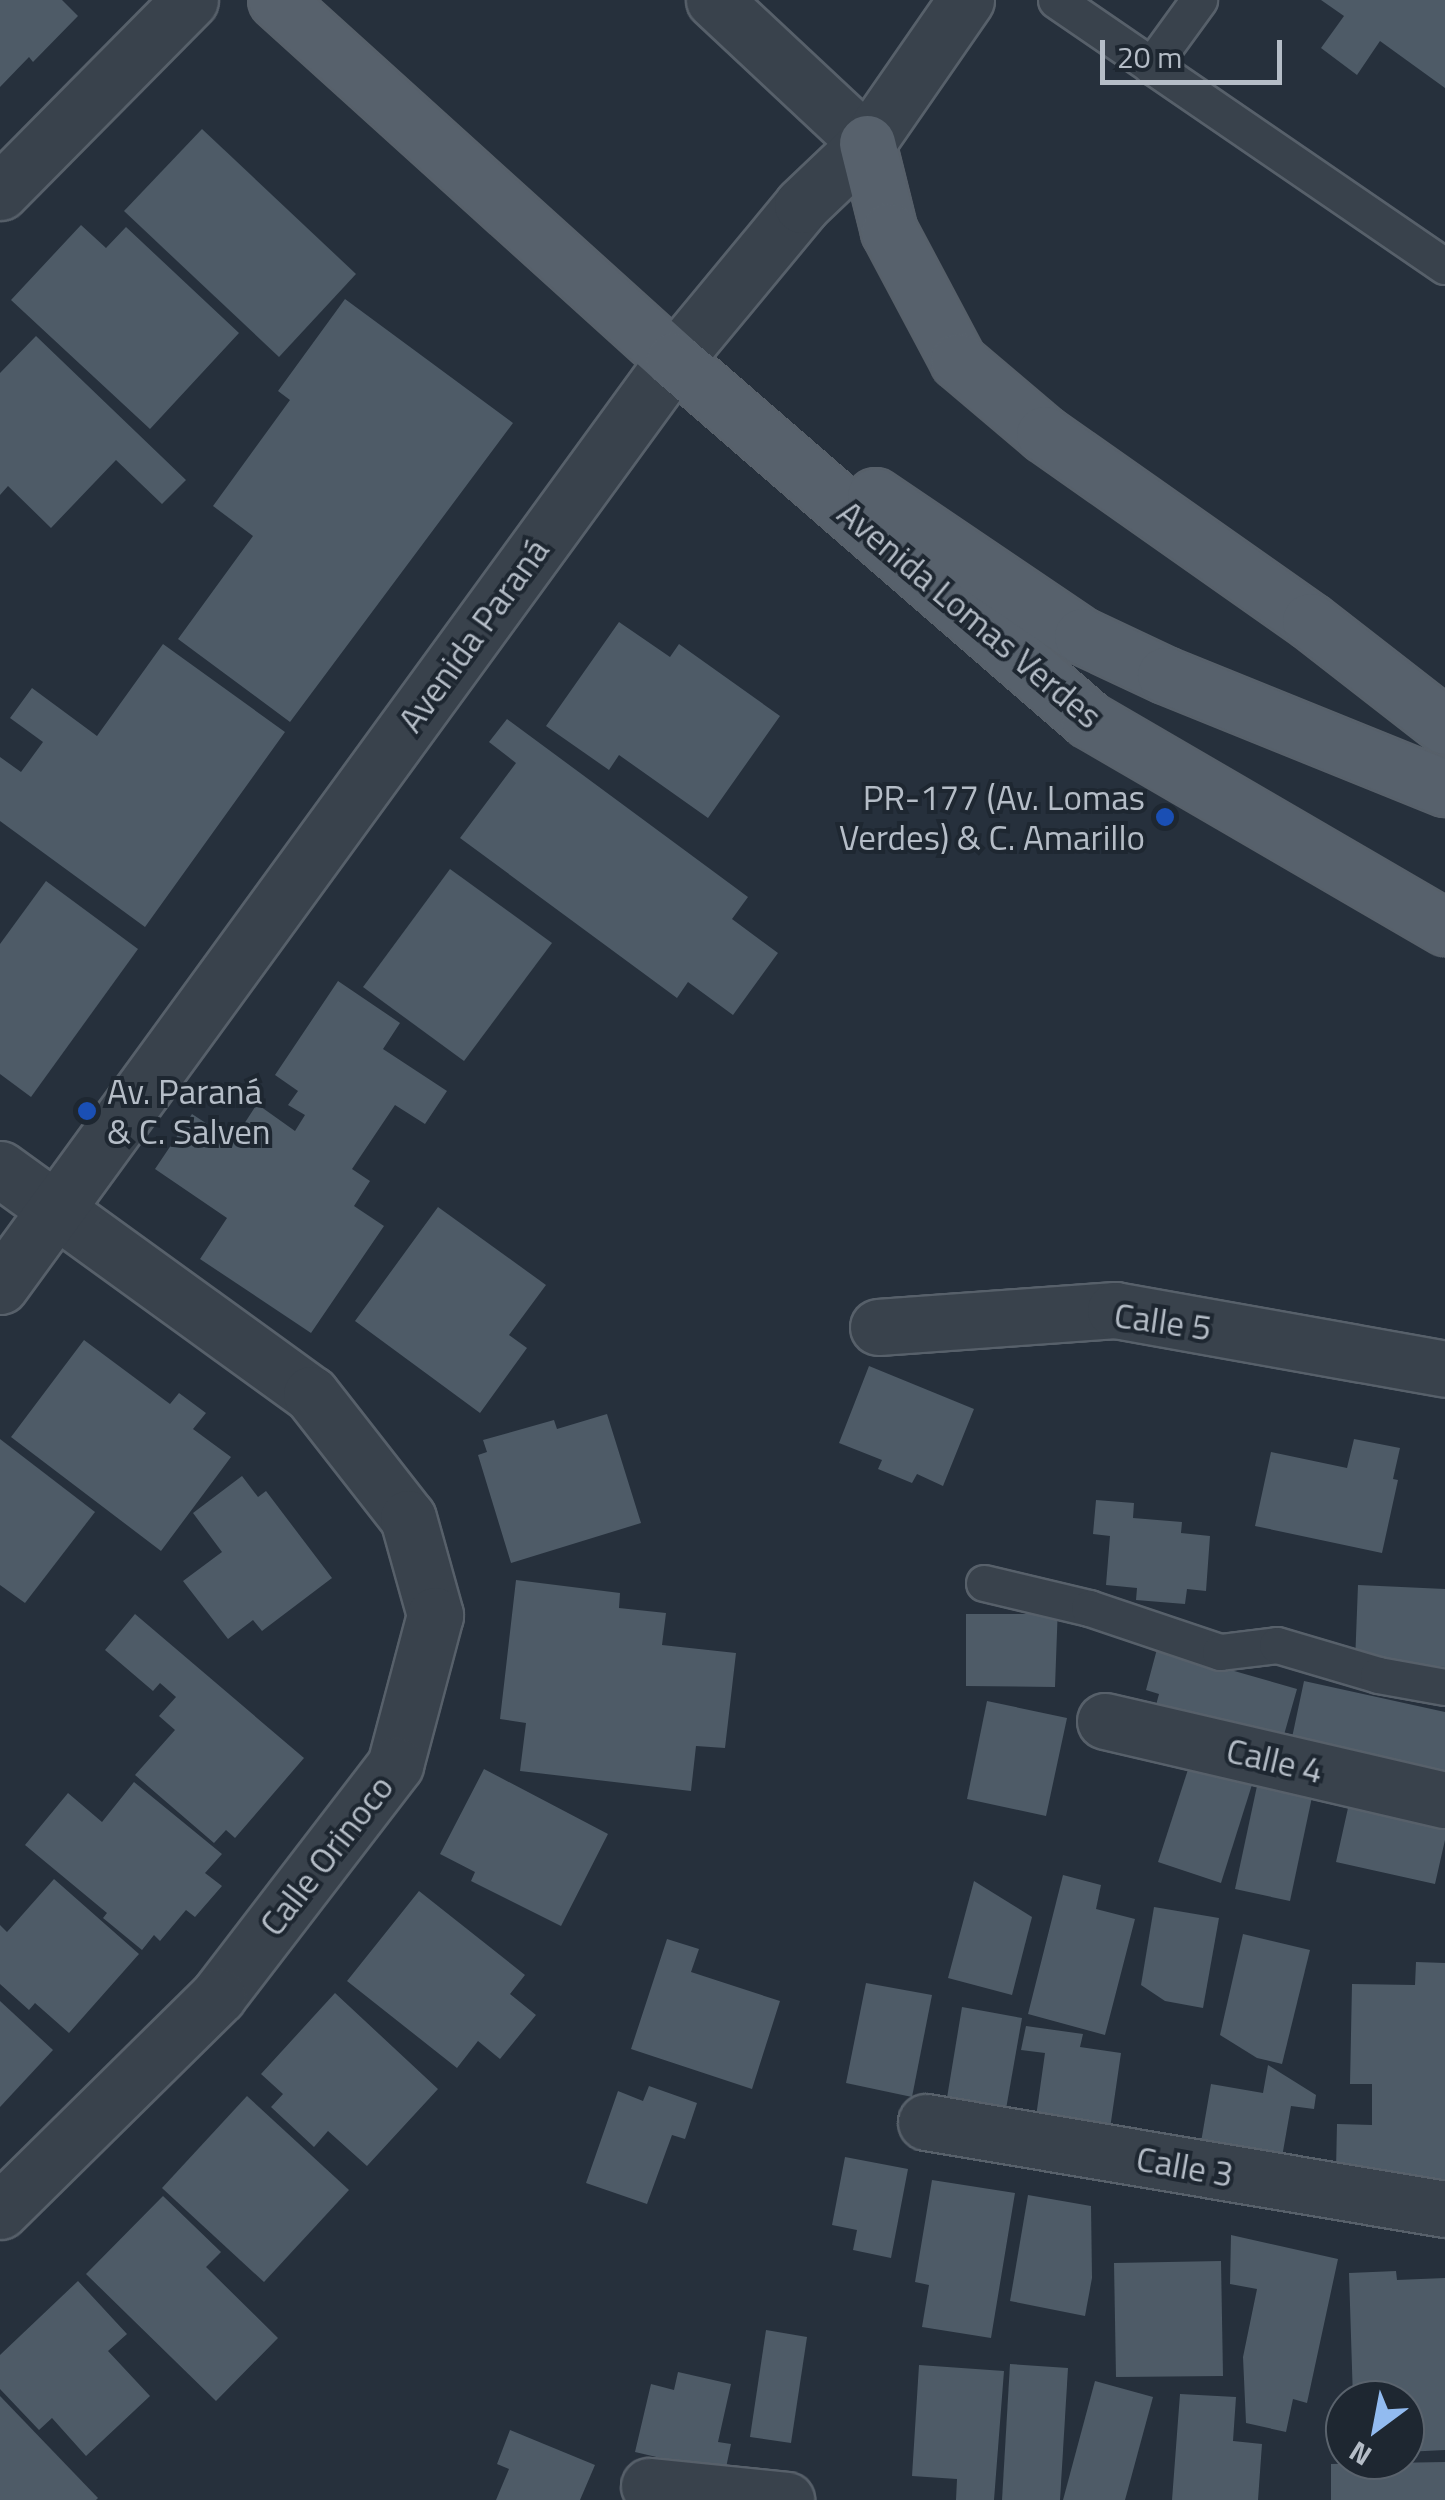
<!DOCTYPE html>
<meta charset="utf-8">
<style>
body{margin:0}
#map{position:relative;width:1445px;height:2500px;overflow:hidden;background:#26303c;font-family:"Titillium Web",sans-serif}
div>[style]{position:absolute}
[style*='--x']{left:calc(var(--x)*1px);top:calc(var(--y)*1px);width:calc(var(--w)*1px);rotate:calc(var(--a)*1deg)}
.building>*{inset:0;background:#4e5b67}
.roads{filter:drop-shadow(2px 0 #57606a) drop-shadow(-2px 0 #57606a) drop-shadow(0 2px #57606a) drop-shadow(0 -2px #57606a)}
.lane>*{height:35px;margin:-17.5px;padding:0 17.5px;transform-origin:17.5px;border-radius:17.5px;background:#39424c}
.street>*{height:55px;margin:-27.5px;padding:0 27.5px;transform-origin:27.5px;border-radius:27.5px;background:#39424c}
.primary>*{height:55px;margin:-27.5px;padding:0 27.5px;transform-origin:27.5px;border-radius:27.5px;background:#57616c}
.dots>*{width:28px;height:28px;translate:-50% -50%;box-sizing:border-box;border:5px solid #1e2731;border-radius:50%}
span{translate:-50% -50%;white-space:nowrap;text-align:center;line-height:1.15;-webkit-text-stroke:8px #1e2731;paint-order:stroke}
.street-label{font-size:35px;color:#b5bdc7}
.poi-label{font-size:35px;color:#b5bdc7}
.right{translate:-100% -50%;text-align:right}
.left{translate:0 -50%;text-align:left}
.north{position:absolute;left:1325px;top:2380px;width:100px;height:100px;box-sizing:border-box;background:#1e2731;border:2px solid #5a636d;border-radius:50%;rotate:212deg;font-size:28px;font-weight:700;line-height:40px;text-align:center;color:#b5bdc7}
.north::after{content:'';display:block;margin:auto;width:35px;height:45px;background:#92bbf0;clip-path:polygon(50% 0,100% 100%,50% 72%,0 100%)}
.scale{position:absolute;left:1100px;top:40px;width:182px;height:45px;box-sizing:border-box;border:5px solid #b5bdc7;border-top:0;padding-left:12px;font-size:30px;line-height:35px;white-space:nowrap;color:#b5bdc7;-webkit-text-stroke:8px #1e2731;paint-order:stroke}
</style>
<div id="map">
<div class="building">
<i style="clip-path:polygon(0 0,62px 0,78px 16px,33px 62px,29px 57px,0 87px)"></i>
<i style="clip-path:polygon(1321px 0,1445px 0,1445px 88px,1380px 41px,1357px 75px,1321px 48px,1344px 16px)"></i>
<i style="clip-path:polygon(202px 129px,356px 274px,279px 357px,124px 211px)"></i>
<i style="clip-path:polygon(81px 225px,106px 248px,126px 227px,239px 333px,150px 429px,11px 300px)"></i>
<i style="clip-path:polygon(345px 299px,513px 423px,290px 722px,178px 639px,253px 536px,213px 506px,290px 400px,278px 391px)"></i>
<i style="clip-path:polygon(36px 336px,186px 480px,162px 504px,116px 460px,51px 528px,8px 486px,0 495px,0 373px)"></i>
<i style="clip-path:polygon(619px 622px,670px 657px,679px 644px,780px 716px,708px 818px,619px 755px,609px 770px,546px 726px)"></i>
<i style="clip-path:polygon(163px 644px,285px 732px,145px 927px,0 821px,0 757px,21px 772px,43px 742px,10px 718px,32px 688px,97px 736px)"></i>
<i style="clip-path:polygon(507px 719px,748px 897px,732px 919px,778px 953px,733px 1015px,688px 982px,677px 998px,460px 838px,516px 763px,489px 742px)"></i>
<i style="clip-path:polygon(450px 869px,552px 943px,464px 1061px,363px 987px)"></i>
<i style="clip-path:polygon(46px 881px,138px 949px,31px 1097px,0 1074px,0 944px)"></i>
<i style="clip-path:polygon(338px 981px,400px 1023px,383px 1049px,447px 1091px,425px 1124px,395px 1105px,352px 1169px,370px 1181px,354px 1206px,384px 1226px,311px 1333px,200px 1259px,227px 1218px,155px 1169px,192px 1114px,233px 1141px,257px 1104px,295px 1131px,305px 1115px,288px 1105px,298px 1091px,275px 1075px)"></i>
<i style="clip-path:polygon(438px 1207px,546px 1285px,509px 1335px,527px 1348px,480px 1413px,355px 1321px)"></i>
<i style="clip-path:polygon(84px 1340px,170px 1404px,179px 1393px,206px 1413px,193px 1429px,231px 1457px,161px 1551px,11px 1437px)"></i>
<i style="clip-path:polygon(869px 1366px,974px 1409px,943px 1486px,917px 1474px,912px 1483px,878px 1469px,882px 1460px,839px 1443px)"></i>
<i style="clip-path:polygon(607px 1414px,641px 1523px,511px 1563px,478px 1455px,487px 1452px,483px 1440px,554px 1420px,557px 1429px)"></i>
<i style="clip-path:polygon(0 1439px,95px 1512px,25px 1603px,0 1585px)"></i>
<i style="clip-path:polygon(1354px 1439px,1400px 1448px,1393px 1479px,1398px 1480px,1382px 1553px,1255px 1526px,1271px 1452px,1347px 1468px)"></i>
<i style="clip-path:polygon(242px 1476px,258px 1497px,266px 1491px,332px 1578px,262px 1631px,253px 1620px,228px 1639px,183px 1581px,222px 1552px,193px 1513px)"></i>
<i style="clip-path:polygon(1096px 1500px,1134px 1503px,1133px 1518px,1182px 1522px,1181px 1533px,1210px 1536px,1206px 1591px,1187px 1589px,1185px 1604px,1136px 1600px,1137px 1588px,1106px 1585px,1110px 1536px,1093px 1534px)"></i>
<i style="clip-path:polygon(516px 1580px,620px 1593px,619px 1608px,666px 1613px,662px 1645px,736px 1653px,725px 1748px,696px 1746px,691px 1791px,520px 1771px,526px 1723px,500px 1719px)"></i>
<i style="clip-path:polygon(1358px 1585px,1445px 1589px,1445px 1667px,1355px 1663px)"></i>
<i style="clip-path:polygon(1027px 1605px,1058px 1605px,1055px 1687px,966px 1686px,966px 1614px,1027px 1614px)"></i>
<i style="clip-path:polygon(135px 1614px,304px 1758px,235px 1838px,226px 1830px,214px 1843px,135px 1775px,175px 1730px,159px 1716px,176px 1697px,160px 1683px,153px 1691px,105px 1650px)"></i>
<i style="clip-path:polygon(1157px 1649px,1297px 1689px,1278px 1756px,1152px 1720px,1159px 1694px,1146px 1690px)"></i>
<i style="clip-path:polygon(1304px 1681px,1445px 1712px,1445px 1840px,1435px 1884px,1336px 1862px,1354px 1781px,1286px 1766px)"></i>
<i style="clip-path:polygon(987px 1701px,1067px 1718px,1046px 1816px,967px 1799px)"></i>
<i style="clip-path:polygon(1194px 1751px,1256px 1772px,1221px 1883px,1158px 1862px)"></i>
<i style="clip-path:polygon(484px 1769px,608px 1834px,561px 1926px,471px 1881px,475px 1872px,440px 1854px)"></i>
<i style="clip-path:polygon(134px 1782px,222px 1854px,205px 1873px,222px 1886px,195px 1917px,186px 1910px,160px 1941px,154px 1935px,142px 1950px,103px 1918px,107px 1913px,25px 1845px,68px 1793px,102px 1822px)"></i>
<i style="clip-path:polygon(1257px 1786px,1312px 1797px,1290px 1901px,1235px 1889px)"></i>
<i style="clip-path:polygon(1063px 1875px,1101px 1885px,1096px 1909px,1135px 1919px,1105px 2035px,1028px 2014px)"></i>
<i style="clip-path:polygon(54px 1879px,139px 1954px,69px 2033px,35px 2003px,29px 2010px,0 1984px,0 1925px,7px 1932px)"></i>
<i style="clip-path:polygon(974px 1881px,1032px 1917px,1012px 1995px,948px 1978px)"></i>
<i style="clip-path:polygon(419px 1891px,525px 1975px,510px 1994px,536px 2015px,500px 2059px,478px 2041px,457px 2068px,347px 1981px)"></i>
<i style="clip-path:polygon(1154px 1907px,1219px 1918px,1203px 2008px,1165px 2001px,1141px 1985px)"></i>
<i style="clip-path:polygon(1243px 1934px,1310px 1950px,1282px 2064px,1257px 2058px,1220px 2035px)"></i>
<i style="clip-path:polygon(667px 1939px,699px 1949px,691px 1972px,780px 2001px,752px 2089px,631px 2049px)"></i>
<i style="clip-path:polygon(1416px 1962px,1445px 1963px,1445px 2217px,1336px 2170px,1337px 2124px,1372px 2125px,1372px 2084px,1350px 2084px,1352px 1984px,1415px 1985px)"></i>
<i style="clip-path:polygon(866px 1983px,932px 1995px,912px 2097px,846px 2083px)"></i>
<i style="clip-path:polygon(335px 1993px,438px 2089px,367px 2166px,328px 2131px,314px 2147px,271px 2107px,283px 2094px,261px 2074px)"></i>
<i style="clip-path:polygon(0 2001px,53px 2050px,0 2107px)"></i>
<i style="clip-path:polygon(962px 2007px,1022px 2018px,1002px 2132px,943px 2122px)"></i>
<i style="clip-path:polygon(1026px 2026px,1083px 2034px,1080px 2047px,1121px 2053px,1106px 2156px,1032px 2145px,1045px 2053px,1021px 2050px)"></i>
<i style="clip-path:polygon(1268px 2065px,1316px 2095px,1314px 2109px,1291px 2106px,1276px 2191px,1195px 2177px,1211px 2084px,1263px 2093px)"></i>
<i style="clip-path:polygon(649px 2086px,697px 2103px,685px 2139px,672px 2135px,647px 2204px,586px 2183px,618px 2091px,643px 2101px)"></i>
<i style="clip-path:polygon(247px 2096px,349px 2190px,264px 2282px,162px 2188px)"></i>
<i style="clip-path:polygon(845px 2157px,908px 2169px,891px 2258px,853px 2250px,857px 2230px,832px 2225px)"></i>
<i style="clip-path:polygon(932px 2180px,1015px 2193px,991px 2338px,922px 2327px,929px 2285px,915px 2282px)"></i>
<i style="clip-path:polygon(1028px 2195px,1091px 2206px,1092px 2278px,1085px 2316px,1010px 2301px)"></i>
<i style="clip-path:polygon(163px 2196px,221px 2252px,206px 2267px,278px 2338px,216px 2401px,86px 2274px)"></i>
<i style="clip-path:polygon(1231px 2235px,1338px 2259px,1307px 2403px,1293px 2399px,1286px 2432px,1246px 2423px,1243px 2357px,1257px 2289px,1230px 2284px)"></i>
<i style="clip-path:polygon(1221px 2261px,1223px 2376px,1116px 2377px,1114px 2263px)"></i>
<i style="clip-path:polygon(1396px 2271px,1397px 2280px,1445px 2278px,1445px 2450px,1405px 2452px,1405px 2400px,1353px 2400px,1349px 2273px)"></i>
<i style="clip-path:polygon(78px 2281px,127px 2334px,108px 2351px,150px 2396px,86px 2456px,52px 2418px,39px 2430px,0 2389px,0 2355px)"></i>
<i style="clip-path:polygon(766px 2330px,807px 2337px,791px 2443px,750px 2437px)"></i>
<i style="clip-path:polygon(1010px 2364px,1068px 2368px,1060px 2500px,1002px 2500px)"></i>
<i style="clip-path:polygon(919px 2365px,1004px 2371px,994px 2500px,956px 2500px,957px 2479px,912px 2476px)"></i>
<i style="clip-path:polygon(678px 2372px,731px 2384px,718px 2442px,731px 2444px,723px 2482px,678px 2462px,635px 2452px,651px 2384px,674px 2390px)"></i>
<i style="clip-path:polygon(1095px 2381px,1153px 2397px,1125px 2500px,1063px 2500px)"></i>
<i style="clip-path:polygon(1180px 2394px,1236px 2397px,1233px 2441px,1262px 2444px,1258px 2500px,1172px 2500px)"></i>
<i style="clip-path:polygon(0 2396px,98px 2498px,96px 2500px,0 2500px)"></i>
<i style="clip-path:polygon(510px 2430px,595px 2465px,580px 2500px,496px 2500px,509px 2469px,497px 2464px)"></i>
<i style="clip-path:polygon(1445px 2462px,1445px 2500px,1331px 2500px,1331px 2464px)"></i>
</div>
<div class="roads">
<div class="lane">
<i style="--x:1056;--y:0;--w:471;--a:34.4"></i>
<i style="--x:1151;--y:66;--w:82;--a:-54"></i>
<i style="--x:984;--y:1583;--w:108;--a:13.4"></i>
<i style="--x:1089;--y:1608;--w:138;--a:18.6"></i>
<i style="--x:1220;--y:1652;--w:57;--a:-7"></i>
<i style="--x:1277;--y:1645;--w:105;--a:16.5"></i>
<i style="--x:1378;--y:1675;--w:68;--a:10.2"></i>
</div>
<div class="street">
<i style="--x:714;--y:0;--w:209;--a:43.1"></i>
<i style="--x:0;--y:192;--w:270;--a:-45.3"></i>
<i style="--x:0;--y:1169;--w:384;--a:35.9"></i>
<i style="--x:311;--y:1394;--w:157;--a:52"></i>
<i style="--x:408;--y:1518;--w:101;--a:74.4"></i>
<i style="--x:435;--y:1615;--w:155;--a:104.9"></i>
<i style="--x:395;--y:1765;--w:291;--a:127.5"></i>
<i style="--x:218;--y:1996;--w:306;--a:135.4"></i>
<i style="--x:0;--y:1286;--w:1145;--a:-53.95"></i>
<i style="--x:674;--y:360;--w:201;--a:-50.4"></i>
<i style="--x:802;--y:205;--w:90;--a:-43.6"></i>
<i style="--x:867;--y:143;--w:174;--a:-55.3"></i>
<i style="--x:878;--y:1327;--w:238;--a:-4.1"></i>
<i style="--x:1115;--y:1310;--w:335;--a:10.1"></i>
<i style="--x:1105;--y:1721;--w:349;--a:13.1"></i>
<i style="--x:926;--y:2122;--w:526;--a:9.52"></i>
<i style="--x:649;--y:2486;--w:138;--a:5.8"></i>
</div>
<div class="primary">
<i style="--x:276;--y:0;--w:537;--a:42.13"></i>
<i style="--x:674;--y:360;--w:549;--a:40.94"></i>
<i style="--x:1089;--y:720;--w:412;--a:30.2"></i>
<i style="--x:867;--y:143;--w:91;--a:76"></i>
<i style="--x:889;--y:231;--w:147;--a:62"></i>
<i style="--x:958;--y:361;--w:113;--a:40.3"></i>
<i style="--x:1044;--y:434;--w:325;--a:35.1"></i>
<i style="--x:1310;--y:621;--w:171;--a:37.9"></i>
<i style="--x:875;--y:496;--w:250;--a:34.1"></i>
<i style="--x:1082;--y:636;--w:92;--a:25.2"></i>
<i style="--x:1165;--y:675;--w:302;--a:22"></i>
</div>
</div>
<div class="dots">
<i style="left:1165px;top:817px;background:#1a4fb4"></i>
<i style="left:87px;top:1111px;background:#1a4fb4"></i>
</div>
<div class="street-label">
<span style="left:970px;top:614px;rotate:40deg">Avenida Lomas Verdes</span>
<span style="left:473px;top:635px;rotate:-54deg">Avenida Paraná</span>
<span style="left:1163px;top:1321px;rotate:8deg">Calle 5</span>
<span style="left:1275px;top:1760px;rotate:13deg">Calle 4</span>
<span style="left:326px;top:1855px;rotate:-52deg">Calle Orinoco</span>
<span style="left:1185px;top:2166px;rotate:10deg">Calle 3</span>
</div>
<div class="poi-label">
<span class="right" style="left:1145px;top:817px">PR-177 (Av. Lomas<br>Verdes) &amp; C. Amarillo</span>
<span class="left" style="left:107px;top:1111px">Av. Paraná<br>&amp; C. Salven</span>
</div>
<div class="north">N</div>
<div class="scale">20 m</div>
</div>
